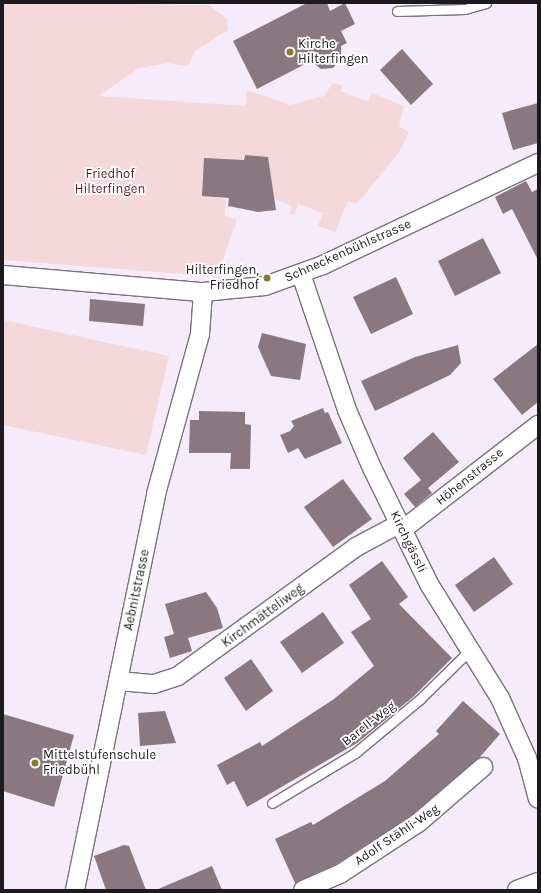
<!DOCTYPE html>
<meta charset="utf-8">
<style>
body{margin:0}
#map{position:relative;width:541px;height:893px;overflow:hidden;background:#f6ebfa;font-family:Karla,sans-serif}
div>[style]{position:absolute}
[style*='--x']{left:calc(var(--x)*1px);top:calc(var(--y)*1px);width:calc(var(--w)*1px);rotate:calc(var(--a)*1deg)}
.green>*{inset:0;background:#f5d8d9}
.building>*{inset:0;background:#897880}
.roads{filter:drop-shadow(1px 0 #7b717f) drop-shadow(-1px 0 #7b717f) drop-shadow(0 1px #7b717f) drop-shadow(0 -1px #7b717f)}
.service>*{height:9px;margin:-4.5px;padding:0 4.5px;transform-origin:4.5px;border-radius:4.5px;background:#fff}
.minor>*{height:18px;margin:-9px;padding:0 9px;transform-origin:9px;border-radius:9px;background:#fff}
.dots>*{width:11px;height:11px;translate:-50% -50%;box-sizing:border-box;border:2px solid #fff;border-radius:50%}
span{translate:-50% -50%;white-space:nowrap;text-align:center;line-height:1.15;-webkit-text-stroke:3.5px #fff;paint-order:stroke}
.poi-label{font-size:13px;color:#1d1a1f}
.left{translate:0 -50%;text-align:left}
.right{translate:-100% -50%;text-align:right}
.park-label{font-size:13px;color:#671322}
.street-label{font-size:13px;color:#1d1a1f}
.frame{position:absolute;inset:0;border:4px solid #1d1a1f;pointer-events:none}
</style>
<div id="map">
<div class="green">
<i style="clip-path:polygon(3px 3px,209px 5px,227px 19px,228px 30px,195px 51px,188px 66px,168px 63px,139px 68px,99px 96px,246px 106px,247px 90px,290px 105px,324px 96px,333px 83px,343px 86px,341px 91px,368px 102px,372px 93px,404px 106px,399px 127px,409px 132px,400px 151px,357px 204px,348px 201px,335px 232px,318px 226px,323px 213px,298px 204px,294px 216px,289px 214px,292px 206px,274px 199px,268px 157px,245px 155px,215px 197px,226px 200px,225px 216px,237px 220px,222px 262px,221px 277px,3px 260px)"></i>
<i style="clip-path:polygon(3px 320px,169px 356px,146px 455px,3px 425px)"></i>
</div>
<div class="building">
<i style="clip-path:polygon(307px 3px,327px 3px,330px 11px,345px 3px,355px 24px,341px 31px,347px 43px,341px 46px,341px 58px,333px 68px,321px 69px,311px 61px,257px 89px,233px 41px)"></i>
<i style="clip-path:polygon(402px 49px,433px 84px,411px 105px,380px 70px)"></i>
<i style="clip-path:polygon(538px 103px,538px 143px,513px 150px,502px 113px)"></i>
<i style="clip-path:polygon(245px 155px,268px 157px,276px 210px,258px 212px,228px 206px,229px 198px,202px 196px,204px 158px,244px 160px)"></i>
<i style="clip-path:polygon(526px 181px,532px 192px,538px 189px,538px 260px,512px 209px,503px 214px,495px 197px)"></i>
<i style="clip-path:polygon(483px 238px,501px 273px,455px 296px,438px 261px)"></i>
<i style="clip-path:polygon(396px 277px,413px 314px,371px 334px,353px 297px)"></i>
<i style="clip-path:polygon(90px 299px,145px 304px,143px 326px,89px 321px)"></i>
<i style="clip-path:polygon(262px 333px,306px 344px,300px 380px,271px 376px,258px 347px)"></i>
<i style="clip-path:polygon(538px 344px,538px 402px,522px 415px,493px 379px)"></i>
<i style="clip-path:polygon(458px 345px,461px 363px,450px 375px,375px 411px,361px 381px,415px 357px)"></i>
<i style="clip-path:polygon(323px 408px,325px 413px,328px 412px,342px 443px,305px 459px,298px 448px,288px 453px,280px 435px,290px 431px,294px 426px,291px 421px)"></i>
<i style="clip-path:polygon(199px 411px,245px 412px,245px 424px,251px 425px,250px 469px,230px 469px,231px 453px,189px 453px,190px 420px,199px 420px)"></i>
<i style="clip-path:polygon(433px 432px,459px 462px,428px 488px,432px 493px,415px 507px,404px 494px,421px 480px,403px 458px)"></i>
<i style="clip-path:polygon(343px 479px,372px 519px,333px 547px,304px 507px)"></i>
<i style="clip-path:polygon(494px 557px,513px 584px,474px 612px,455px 585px)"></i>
<i style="clip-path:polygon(382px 561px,408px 597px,399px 604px,452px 658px,413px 697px,357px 743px,247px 807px,234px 781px,227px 785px,217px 765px,260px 742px,262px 746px,334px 699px,374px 666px,351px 632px,371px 619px,349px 585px)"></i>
<i style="clip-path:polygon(206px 592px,217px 608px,223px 628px,188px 638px,192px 651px,170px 658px,164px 637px,174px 634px,165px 604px)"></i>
<i style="clip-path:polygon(323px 612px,344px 643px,302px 673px,280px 642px)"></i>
<i style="clip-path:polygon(251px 659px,273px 691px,246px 711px,224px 678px)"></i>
<i style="clip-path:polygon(463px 701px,500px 734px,480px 757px,412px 815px,335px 865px,295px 883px,275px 839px,311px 822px,313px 825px,385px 781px,439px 734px,436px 731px)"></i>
<i style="clip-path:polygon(165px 711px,176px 743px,140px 746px,138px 713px)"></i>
<i style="clip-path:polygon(3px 714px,74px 735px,54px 807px,3px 791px)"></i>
<i style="clip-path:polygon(124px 845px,129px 846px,146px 890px,106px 890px,94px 856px)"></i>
<i style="clip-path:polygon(212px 866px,222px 890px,156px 890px)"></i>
</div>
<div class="roads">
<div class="service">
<i style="--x:397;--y:11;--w:68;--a:-1.7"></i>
<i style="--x:465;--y:9;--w:22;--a:-16"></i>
<i style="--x:272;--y:803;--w:97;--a:-31.1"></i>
<i style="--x:355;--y:753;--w:85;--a:-39.7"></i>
<i style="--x:420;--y:699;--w:70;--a:-44.4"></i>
</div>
<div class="minor">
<i style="--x:301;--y:274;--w:144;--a:71.3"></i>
<i style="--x:347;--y:410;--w:63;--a:66.7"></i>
<i style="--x:372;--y:468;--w:129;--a:63.8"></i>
<i style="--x:429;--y:584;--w:134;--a:58.1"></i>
<i style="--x:500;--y:698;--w:66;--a:65.8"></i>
<i style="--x:527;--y:758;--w:42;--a:75"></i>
<i style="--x:3;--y:275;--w:201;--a:4.9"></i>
<i style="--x:203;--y:292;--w:62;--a:-5.5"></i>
<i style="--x:265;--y:286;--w:62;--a:-19.9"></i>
<i style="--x:323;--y:265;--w:238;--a:-25.4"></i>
<i style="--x:402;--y:530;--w:172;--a:-37.7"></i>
<i style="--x:118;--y:681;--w:36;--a:5"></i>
<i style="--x:154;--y:684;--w:25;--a:-18"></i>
<i style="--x:178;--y:676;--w:220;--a:-35.9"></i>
<i style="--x:356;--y:547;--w:49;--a:-28.1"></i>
<i style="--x:75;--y:890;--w:404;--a:-78.4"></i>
<i style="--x:156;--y:494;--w:166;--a:-74.6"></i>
<i style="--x:200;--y:334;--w:42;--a:-85.9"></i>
<i style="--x:303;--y:890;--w:40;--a:-23.4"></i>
<i style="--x:340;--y:874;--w:93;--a:-33.2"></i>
<i style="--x:418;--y:823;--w:86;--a:-40.7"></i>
<i style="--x:517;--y:890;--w:22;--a:-21"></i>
</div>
</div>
<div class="dots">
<i style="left:290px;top:52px;background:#827f27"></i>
<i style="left:267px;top:278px;background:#827f27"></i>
<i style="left:35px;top:763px;background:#827f27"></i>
</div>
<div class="poi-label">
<span class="left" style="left:298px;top:52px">Kirche<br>Hilterfingen</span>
<span class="right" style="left:259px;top:278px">Hilterfingen,<br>Friedhof</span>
<span class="left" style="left:43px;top:763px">Mittelstufenschule<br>Friedbühl</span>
</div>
<div class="park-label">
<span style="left:110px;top:182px">Friedhof<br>Hilterfingen</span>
</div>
<div class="street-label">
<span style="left:348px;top:251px;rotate:-24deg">Schneckenbühlstrasse</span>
<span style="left:470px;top:477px;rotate:-39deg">Höhenstrasse</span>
<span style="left:408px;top:542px;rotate:64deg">Kirchgässli</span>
<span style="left:137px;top:590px;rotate:-78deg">Aebnitstrasse</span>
<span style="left:263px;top:616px;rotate:-36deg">Kirchmätteliweg</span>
<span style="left:369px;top:724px;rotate:-38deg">Barell-Weg</span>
<span style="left:397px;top:835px;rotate:-34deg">Adolf Stähli-Weg</span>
</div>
<div class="frame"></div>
</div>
